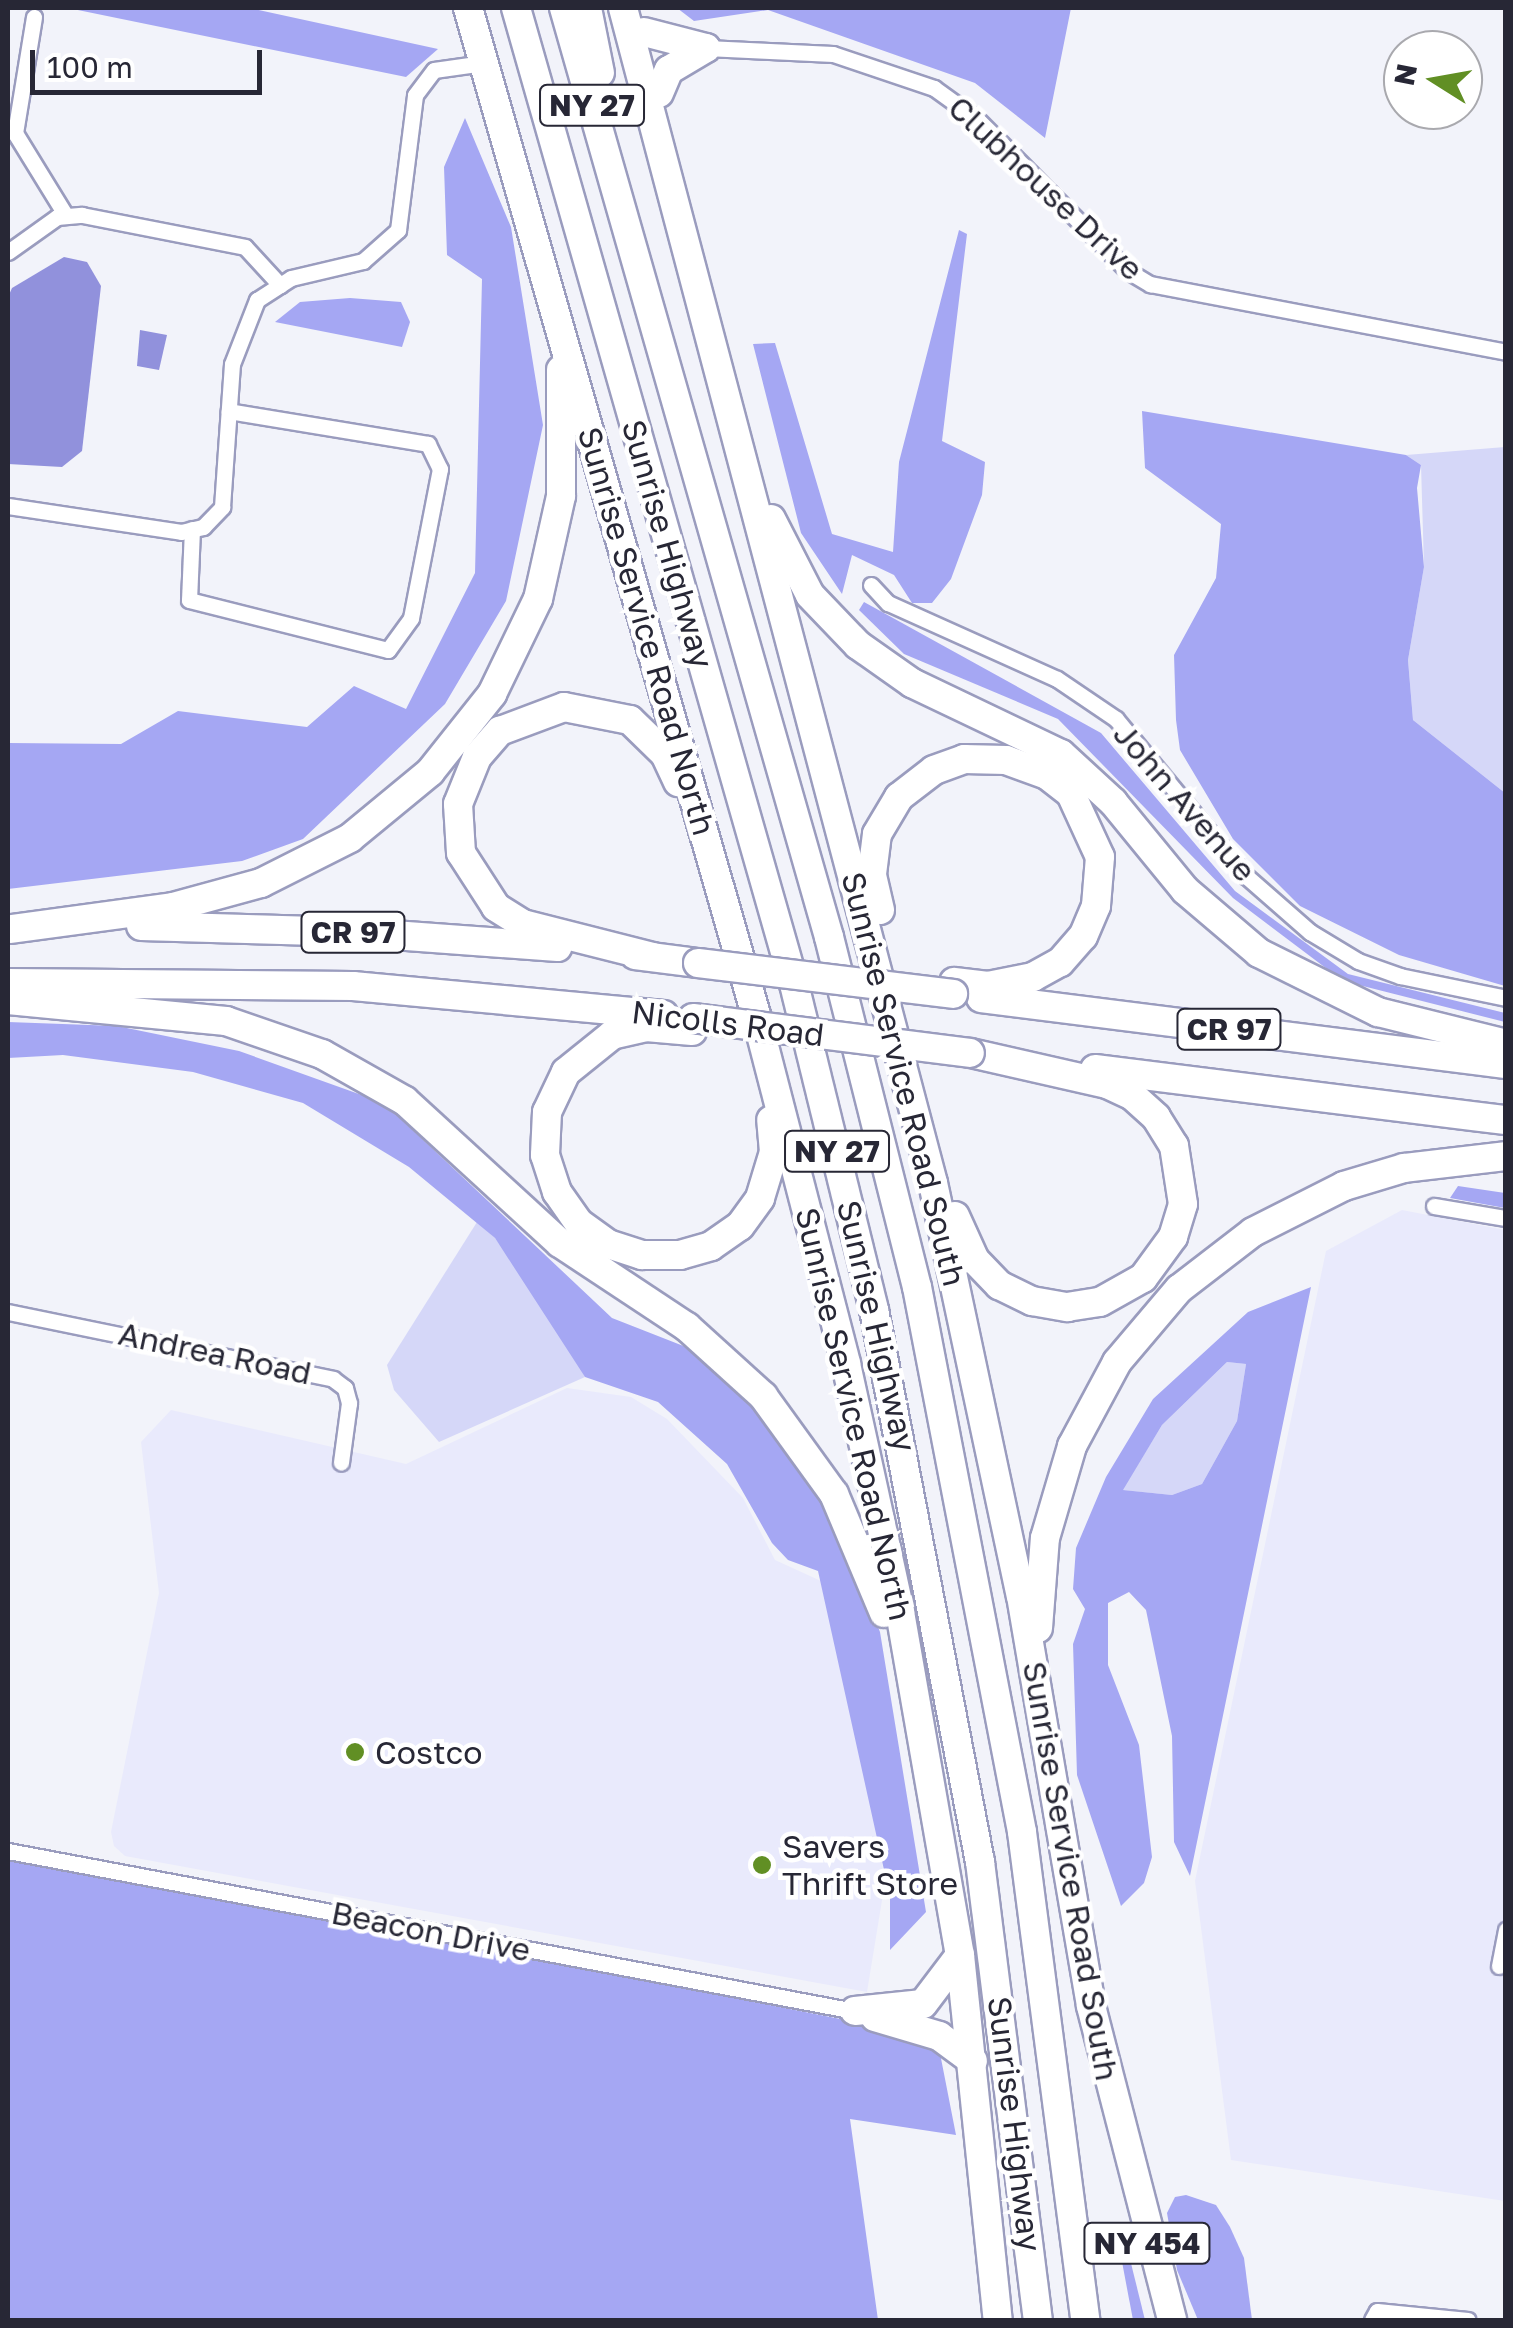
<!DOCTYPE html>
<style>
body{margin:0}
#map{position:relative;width:1513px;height:2328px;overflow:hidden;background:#f2f3fa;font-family:"Golos Text",sans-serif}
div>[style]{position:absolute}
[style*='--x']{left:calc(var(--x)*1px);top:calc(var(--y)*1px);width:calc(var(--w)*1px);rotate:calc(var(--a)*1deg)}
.built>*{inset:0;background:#e9eafc}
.green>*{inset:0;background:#d5d7f8}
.forest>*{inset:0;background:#a5a7f3}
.water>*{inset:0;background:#9191dc}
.roads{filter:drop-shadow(2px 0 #9a9cbe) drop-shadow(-2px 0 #9a9cbe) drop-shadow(0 2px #9a9cbe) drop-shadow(0 -2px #9a9cbe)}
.street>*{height:15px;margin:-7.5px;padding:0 7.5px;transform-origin:7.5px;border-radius:7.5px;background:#fff}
.highway>*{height:28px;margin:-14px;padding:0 14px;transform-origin:14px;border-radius:14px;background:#fff}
.bridges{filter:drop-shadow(2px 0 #9a9cbe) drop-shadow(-2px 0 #9a9cbe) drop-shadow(0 2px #9a9cbe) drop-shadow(0 -2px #9a9cbe)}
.highway-bridge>*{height:28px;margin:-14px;padding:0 14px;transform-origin:14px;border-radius:14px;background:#fff}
.dots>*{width:28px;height:28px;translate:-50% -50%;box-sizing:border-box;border:5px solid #fff;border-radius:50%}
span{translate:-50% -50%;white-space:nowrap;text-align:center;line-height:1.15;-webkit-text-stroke:9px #fff;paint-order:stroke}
.shield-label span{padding:2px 8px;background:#fff;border:2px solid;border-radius:8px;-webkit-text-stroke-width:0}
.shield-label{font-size:30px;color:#272735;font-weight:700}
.street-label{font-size:32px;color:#272735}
.poi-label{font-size:32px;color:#272735}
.left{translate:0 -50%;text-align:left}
.frame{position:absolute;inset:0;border:10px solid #272735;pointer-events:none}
.north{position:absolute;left:1383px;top:30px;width:100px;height:100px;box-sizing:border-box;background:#fff;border:2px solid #a9a9ae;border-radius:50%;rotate:281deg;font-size:28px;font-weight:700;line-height:40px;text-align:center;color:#272735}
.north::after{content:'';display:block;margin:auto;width:35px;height:45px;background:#618f24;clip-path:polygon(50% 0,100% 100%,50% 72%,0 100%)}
.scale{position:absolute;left:30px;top:50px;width:232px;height:45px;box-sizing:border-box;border:5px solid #272735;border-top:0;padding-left:12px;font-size:30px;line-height:35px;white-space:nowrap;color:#272735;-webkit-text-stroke:8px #fff;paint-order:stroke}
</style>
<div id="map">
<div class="built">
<i style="clip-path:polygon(1402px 1210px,1505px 1230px,1505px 2201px,1231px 2160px,1195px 1881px,1326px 1251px)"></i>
<i style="clip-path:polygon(567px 1388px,631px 1397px,667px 1419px,743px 1498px,775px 1560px,821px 1581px,864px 1740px,885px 1882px,867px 1992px,125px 1856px,114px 1846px,111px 1832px,159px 1593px,141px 1442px,171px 1410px,406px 1464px)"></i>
</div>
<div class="green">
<i style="clip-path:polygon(1505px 447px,1503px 570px,1505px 793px,1413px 720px,1408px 660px,1424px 567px,1421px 465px,1406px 455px)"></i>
<i style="clip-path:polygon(477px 1222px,495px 1238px,564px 1335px,585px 1377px,439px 1442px,394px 1390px,387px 1365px)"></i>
<i style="clip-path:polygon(1227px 1362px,1246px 1364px,1237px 1421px,1202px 1484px,1172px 1495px,1122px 1490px,1162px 1425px)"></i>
</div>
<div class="forest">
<i style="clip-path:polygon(68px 8px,249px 8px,438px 49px,406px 77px)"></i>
<i style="clip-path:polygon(677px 8px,1071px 8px,1045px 138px,975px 83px,768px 10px,694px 21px)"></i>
<i style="clip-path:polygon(465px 118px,511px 227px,543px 425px,506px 601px,445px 704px,303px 839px,242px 861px,8px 889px,8px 743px,121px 744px,178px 711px,307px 727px,354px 686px,406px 709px,475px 573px,482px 279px,447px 255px,444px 167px)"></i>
<i style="clip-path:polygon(959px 230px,967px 234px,942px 441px,985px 462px,982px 495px,951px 579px,932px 603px,912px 603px,894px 575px,852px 555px,842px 594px,801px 533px,753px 344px,775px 343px,832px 534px,893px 552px,899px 462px)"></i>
<i style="clip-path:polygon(350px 298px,401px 302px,410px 322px,402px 347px,275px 322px,300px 302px)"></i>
<i style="clip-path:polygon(1142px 411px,1406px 455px,1421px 465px,1417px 488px,1424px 567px,1408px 660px,1413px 720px,1505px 793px,1505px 986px,1399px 955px,1300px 906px,1233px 839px,1180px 750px,1176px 720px,1174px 655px,1216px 578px,1221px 524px,1145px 468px)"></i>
<i style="clip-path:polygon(864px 602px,1101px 733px,1235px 891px,1348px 974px,1505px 1013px,1505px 1022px,1343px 981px,1233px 898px,1058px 719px,904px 654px,859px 610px)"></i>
<i style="clip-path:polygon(8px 1022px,117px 1026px,239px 1051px,384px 1103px,612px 1318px,686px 1347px,771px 1422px,841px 1532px,880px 1632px,926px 1912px,890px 1950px,890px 1897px,818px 1571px,788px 1560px,772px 1543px,727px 1464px,658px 1402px,585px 1377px,495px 1238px,409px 1167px,303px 1103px,193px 1072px,63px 1055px,8px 1058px)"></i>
<i style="clip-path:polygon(1458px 1186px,1505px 1193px,1505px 1208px,1450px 1198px)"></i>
<i style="clip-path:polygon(evenodd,1311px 1287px,1190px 1876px,1174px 1842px,1172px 1736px,1146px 1610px,1129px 1592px,1108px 1603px,1108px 1665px,1139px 1745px,1152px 1857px,1144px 1883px,1121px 1906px,1077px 1775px,1073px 1644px,1085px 1609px,1073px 1589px,1076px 1548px,1106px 1477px,1153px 1399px,1248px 1312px,1311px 1287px,1227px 1362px,1246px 1364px,1237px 1421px,1202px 1484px,1172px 1495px,1123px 1490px,1162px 1425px,1227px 1362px)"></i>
<i style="clip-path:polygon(8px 1855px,937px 2038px,956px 2135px,850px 2119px,878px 2320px,8px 2320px)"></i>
<i style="clip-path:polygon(1186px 2195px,1216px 2205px,1230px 2227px,1244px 2258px,1252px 2320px,1198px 2320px,1177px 2270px,1167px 2213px,1175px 2197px)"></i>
<i style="clip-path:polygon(1116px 2230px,1125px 2239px,1145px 2320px,1133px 2320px)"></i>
</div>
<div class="water">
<i style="clip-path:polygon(64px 257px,87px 262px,101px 286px,82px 451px,62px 467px,8px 464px,8px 297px,12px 288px)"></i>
<i style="clip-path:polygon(140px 330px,167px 335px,159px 370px,137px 366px)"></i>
</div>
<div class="roads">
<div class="street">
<i style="--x:34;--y:17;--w:118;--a:99.3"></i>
<i style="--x:15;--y:133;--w:97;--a:58.4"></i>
<i style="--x:706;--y:48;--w:127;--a:2.7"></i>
<i style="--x:833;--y:54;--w:107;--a:18.6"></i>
<i style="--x:934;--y:88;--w:53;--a:35.8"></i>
<i style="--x:977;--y:119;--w:214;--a:45.2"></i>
<i style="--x:1128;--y:271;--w:26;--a:31"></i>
<i style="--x:1150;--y:284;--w:362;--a:10.8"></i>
<i style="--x:8;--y:252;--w:60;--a:-35.5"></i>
<i style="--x:57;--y:217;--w:25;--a:-5"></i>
<i style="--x:82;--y:215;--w:166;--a:11.1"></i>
<i style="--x:245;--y:247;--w:52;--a:47.4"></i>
<i style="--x:8;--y:506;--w:175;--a:8.5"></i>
<i style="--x:181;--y:532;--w:23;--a:-13"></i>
<i style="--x:203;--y:527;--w:28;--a:-46"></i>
<i style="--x:222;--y:507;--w:143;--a:-86"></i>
<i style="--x:232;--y:364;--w:69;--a:-68.7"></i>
<i style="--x:257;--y:300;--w:40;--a:-32.9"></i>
<i style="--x:291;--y:278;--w:74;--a:-13.3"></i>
<i style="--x:363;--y:261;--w:47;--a:-41.5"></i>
<i style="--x:398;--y:230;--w:136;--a:-82.8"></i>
<i style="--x:415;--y:95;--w:31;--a:-53"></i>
<i style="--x:434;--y:70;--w:50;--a:-8"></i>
<i style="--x:192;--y:529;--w:71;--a:92.4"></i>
<i style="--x:189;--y:600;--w:205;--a:14.1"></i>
<i style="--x:388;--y:650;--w:39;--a:-54"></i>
<i style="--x:411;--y:618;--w:152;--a:-79"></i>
<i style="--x:440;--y:469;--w:28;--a:-116"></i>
<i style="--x:428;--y:444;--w:202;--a:-170.6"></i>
<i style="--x:871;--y:585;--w:25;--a:47"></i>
<i style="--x:888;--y:603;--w:185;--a:24.2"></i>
<i style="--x:1057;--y:679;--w:71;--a:34.1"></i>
<i style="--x:1116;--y:719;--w:204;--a:50.4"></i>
<i style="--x:1246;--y:876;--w:85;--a:41.2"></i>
<i style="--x:1310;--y:932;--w:56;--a:31.1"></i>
<i style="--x:1358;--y:961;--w:45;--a:19.7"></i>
<i style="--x:1400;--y:976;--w:108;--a:11.7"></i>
<i style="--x:1434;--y:1206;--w:73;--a:9.5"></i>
<i style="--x:8;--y:1312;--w:332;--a:11.6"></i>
<i style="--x:333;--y:1379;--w:15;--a:37"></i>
<i style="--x:345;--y:1388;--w:16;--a:75"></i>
<i style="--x:349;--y:1403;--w:60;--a:97.7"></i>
<i style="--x:8;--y:1851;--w:862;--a:10.7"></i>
<i style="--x:1499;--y:1966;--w:37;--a:-79"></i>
<i style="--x:1372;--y:2320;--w:10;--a:-61"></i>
<i style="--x:1377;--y:2311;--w:91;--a:5.6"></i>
</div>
<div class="highway">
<i style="--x:468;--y:8;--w:1047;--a:74.04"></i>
<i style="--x:756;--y:1015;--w:360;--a:75.5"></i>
<i style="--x:846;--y:1364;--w:254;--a:77.7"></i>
<i style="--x:900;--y:1612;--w:348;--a:80.1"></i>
<i style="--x:960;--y:1955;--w:367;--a:84.1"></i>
<i style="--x:516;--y:8;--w:1015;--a:74.1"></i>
<i style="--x:794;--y:984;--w:336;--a:76.2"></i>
<i style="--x:874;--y:1310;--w:562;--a:79.13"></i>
<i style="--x:980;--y:1862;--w:462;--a:82.8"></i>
<i style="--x:564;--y:8;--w:966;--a:74.08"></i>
<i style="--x:829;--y:937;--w:361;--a:75.9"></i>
<i style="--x:917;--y:1287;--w:555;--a:79.09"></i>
<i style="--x:1022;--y:1832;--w:492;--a:82.6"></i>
<i style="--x:587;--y:8;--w:66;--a:78.7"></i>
<i style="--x:623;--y:8;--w:1215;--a:75.22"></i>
<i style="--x:933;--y:1183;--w:422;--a:78"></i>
<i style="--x:1021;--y:1596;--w:416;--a:80.3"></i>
<i style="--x:1091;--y:2006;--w:324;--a:75.5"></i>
<i style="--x:644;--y:32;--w:64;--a:14.5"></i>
<i style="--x:659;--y:93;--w:25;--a:-67"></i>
<i style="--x:669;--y:70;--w:43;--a:-30.7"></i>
<i style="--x:771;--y:519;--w:85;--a:62.8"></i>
<i style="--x:810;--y:595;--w:69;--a:46.2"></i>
<i style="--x:858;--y:645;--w:66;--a:35.1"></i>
<i style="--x:912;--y:683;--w:165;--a:25.5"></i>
<i style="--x:1061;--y:754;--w:71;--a:42.7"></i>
<i style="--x:1113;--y:802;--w:114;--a:50.7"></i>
<i style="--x:1185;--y:890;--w:97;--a:40.4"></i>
<i style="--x:1259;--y:953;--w:133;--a:26.4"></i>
<i style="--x:1378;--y:1012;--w:132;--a:14"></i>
<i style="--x:880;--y:910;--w:37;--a:-103"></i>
<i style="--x:872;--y:874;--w:40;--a:-82.9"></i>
<i style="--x:877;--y:834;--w:43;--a:-59.3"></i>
<i style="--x:899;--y:797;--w:44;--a:-37.6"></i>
<i style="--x:934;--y:770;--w:32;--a:-20"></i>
<i style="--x:964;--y:759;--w:42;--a:1.4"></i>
<i style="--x:1006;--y:760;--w:44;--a:20.1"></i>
<i style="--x:1047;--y:775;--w:31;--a:38"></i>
<i style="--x:1071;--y:794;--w:69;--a:65.3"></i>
<i style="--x:1100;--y:857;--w:49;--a:94.7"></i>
<i style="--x:1096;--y:906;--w:33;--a:113"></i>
<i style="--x:1083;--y:936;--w:35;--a:131"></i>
<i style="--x:1060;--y:962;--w:31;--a:151"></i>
<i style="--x:1033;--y:977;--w:46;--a:168.7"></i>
<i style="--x:988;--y:986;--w:34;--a:-173"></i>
<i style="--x:141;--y:926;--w:211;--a:1.6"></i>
<i style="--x:352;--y:932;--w:206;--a:4.2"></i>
<i style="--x:11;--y:929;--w:163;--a:-7.7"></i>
<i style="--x:173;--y:907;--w:91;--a:-15.3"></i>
<i style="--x:261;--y:883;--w:100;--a:-26.8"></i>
<i style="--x:350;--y:838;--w:104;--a:-39.5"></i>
<i style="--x:430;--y:772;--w:100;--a:-51.5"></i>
<i style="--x:492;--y:694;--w:106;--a:-64.2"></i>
<i style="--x:538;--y:599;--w:106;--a:-77.4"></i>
<i style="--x:561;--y:496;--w:126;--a:-90"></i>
<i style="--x:635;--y:955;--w:64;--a:7.2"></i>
<i style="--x:653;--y:957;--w:134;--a:-165.8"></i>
<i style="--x:523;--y:924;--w:32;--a:-148"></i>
<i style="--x:496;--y:907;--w:64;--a:-122.9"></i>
<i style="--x:461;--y:853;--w:49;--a:-93.5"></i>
<i style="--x:458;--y:804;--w:51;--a:-68"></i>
<i style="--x:477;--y:757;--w:35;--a:-49"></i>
<i style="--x:500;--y:731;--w:68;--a:-20.6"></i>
<i style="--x:564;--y:707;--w:67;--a:11.1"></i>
<i style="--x:630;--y:720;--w:49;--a:44.2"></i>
<i style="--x:665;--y:754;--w:31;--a:65"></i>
<i style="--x:8;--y:983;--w:345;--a:0.5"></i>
<i style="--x:353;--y:986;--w:312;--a:5.3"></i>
<i style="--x:981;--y:998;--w:529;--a:7.17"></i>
<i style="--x:8;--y:1000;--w:219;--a:5.5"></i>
<i style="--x:226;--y:1021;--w:102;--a:19"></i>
<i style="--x:322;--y:1054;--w:95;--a:29.5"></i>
<i style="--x:405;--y:1101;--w:210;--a:42.5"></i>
<i style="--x:560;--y:1243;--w:152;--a:33.5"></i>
<i style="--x:687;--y:1327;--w:103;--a:42.2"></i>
<i style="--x:763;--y:1396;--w:121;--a:54.1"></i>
<i style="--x:834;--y:1494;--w:129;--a:67.2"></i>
<i style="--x:692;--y:1031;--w:46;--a:-175"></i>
<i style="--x:646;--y:1027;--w:35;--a:167"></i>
<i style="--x:612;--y:1035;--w:59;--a:141.2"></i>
<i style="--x:566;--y:1072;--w:44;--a:115.4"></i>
<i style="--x:547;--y:1112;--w:43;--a:92.7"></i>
<i style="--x:545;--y:1155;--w:39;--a:72"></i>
<i style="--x:557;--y:1192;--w:38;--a:55"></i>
<i style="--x:579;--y:1223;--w:36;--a:36"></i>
<i style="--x:608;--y:1244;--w:36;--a:18"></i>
<i style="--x:642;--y:1255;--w:38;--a:0"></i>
<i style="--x:680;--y:1255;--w:32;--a:-16"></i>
<i style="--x:711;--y:1246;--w:35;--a:-35"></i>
<i style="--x:740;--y:1226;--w:34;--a:-54"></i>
<i style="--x:760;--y:1198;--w:48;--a:-73.1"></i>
<i style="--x:774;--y:1152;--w:32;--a:-95"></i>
<i style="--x:1095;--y:1069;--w:414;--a:7.1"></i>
<i style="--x:955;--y:1216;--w:48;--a:65.6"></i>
<i style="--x:975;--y:1260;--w:35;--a:46"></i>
<i style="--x:999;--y:1285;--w:37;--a:26"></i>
<i style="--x:1032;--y:1301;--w:36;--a:10"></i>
<i style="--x:1067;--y:1307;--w:33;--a:-9"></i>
<i style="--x:1100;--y:1302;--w:49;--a:-29.2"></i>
<i style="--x:1143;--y:1278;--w:51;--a:-53.8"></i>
<i style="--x:1173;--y:1237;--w:34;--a:-73"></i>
<i style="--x:1183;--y:1204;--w:59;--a:-98.8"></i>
<i style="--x:1174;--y:1146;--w:34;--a:-122"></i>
<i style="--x:1156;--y:1117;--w:31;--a:-138"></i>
<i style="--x:1133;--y:1096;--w:29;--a:-155"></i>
<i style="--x:1107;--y:1084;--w:140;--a:-167.2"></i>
<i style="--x:1038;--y:1628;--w:90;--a:-85.6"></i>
<i style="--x:1045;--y:1538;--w:96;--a:-73.6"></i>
<i style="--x:1072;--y:1446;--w:95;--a:-61.8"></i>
<i style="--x:1117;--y:1362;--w:96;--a:-49.7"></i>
<i style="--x:1179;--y:1289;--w:93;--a:-37.6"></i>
<i style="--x:1253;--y:1232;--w:102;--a:-26.8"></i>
<i style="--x:1344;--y:1186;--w:63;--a:-16.7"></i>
<i style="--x:1404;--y:1168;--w:103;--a:-6.7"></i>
<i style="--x:855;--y:2011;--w:68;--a:-5.9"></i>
<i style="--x:923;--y:2004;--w:61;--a:-52.9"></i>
<i style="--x:875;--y:2017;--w:67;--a:16.5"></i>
<i style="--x:939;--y:2036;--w:42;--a:36.3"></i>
</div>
</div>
<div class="bridges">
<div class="highway-bridge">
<i style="--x:698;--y:963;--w:257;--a:6.9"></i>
<i style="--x:693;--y:1018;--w:279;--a:7.2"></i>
</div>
</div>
<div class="dots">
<i style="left:355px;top:1752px;background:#618f24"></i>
<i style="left:762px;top:1865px;background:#618f24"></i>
</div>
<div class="shield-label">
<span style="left:592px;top:105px">NY 27</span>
<span style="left:353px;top:932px">CR 97</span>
<span style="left:1229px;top:1029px">CR 97</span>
<span style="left:837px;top:1151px">NY 27</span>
<span style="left:1147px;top:2243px">NY 454</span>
</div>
<div class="street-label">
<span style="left:1046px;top:188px;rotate:43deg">Clubhouse Drive</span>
<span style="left:668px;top:544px;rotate:74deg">Sunrise Highway</span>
<span style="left:647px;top:631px;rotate:74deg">Sunrise Service Road North</span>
<span style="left:1185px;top:802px;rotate:49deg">John Avenue</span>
<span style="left:728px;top:1023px;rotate:7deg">Nicolls Road</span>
<span style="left:904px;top:1079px;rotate:76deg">Sunrise Service Road South</span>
<span style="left:877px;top:1326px;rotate:77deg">Sunrise Highway</span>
<span style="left:215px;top:1353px;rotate:12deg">Andrea Road</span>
<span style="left:854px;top:1414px;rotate:77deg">Sunrise Service Road North</span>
<span style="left:1071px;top:1871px;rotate:80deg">Sunrise Service Road South</span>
<span style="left:431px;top:1931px;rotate:11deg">Beacon Drive</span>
<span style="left:1015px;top:2124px;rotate:83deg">Sunrise Highway</span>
</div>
<div class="poi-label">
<span class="left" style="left:375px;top:1752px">Costco</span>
<span class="left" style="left:782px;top:1865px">Savers<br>Thrift Store</span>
</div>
<div class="frame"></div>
<div class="north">N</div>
<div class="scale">100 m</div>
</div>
